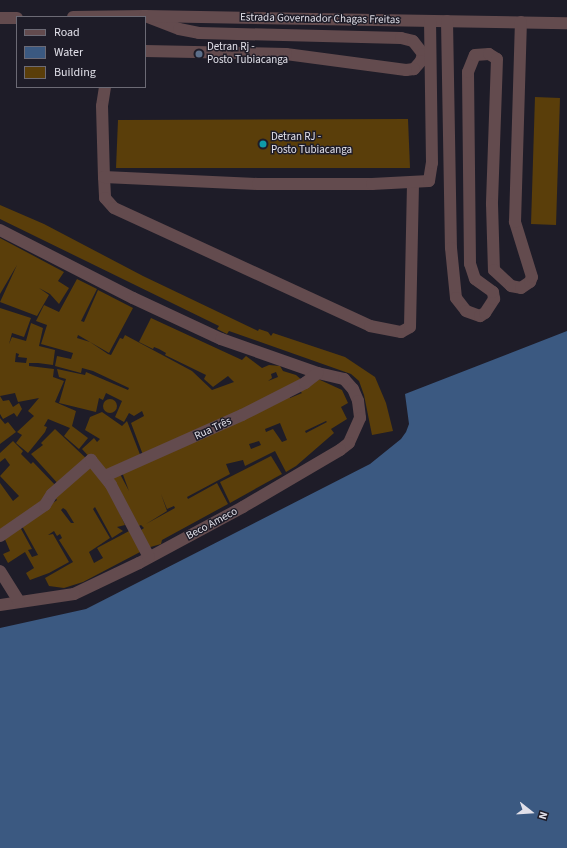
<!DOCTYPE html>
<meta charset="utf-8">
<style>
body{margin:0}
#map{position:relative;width:567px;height:848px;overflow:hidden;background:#1e1c28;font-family:"Source Sans 3",sans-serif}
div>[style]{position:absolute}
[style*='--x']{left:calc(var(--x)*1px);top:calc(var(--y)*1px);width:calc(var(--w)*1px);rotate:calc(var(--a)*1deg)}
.water>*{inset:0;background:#3b5981}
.building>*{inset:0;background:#5a3e0a}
.round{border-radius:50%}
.minor>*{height:12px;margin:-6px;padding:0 6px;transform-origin:6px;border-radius:6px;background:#634b4e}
.dots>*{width:11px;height:11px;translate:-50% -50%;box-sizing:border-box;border:2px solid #1e1c28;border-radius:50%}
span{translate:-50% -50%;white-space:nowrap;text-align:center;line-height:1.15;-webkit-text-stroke:3px #1e1c28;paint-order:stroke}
.street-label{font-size:11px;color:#e1e0e9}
.poi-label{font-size:11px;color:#e1e0e9}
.left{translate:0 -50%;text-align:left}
.legend{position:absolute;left:16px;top:16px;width:130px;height:72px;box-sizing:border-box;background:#1e1c28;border:1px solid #6c6a75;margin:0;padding:5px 7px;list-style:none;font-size:12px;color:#e1e0e9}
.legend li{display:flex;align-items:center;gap:8px;height:20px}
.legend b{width:20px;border:1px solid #6c6a75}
.north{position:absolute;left:511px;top:792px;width:40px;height:40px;-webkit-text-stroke:3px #1e1c28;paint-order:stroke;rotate:107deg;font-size:11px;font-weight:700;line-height:16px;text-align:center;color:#e1e0e9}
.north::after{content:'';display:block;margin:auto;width:14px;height:18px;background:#e1e0e9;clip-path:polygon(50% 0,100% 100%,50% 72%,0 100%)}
</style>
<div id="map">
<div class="water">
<i style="clip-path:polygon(567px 331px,567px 848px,0 848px,0 628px,86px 609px,370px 464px,401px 439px,406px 432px,409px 424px,405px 394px)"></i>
</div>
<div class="building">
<i style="clip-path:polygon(535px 97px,560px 98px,556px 225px,531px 224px)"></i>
<i style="clip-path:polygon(408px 119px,410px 168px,116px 168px,118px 120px)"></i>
<i style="clip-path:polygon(0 205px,44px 224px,143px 276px,258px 331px,259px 329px,268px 332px,271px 336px,273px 333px,345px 357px,375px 377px,386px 403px,393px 431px,372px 435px,364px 395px,359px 381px,351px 374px,229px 331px,227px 334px,217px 329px,219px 326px,0 219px)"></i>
<i style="clip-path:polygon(0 238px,64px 272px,58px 281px,69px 288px,59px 304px,50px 294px,39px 288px,49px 295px,37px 316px,0 302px,17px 265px,0 294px)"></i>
<i style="clip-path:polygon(evenodd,77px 279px,97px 289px,81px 321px,84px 322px,98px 290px,133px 308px,109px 353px,78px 335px,77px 338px,90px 342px,108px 354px,111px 355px,120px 338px,123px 339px,125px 335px,192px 371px,212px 390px,234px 382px,228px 376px,213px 387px,204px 379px,206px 375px,165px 355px,166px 353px,159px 349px,154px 347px,153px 349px,139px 342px,151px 318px,242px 360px,246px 356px,262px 368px,269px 365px,280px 366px,283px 371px,296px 375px,303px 381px,143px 455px,131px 423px,144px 416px,142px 411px,134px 416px,129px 413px,124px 422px,115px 417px,122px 401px,106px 393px,103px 400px,99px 398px,96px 412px,59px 403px,66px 379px,59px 377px,57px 369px,85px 375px,86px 372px,128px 390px,129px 388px,93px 371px,82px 368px,81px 373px,55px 366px,57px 356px,71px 359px,73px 353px,41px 344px,47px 325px,36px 321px,44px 305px,59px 312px,77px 279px,276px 372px,278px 377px,268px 381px,272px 378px,271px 374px,276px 372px)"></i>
<i style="clip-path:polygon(evenodd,0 308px,31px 318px,24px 337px,12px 333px,9px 344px,12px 337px,26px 341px,31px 323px,43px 328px,39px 346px,55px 350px,53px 365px,38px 363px,29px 363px,29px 366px,54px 369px,53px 377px,64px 381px,55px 402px,76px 411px,72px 426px,88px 438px,79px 449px,64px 436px,70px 428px,48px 419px,44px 426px,47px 427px,45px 432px,28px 453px,16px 443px,22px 435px,17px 432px,34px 416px,28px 411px,39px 398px,18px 402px,15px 393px,0 396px,0 308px,16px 353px,19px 354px,18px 357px,27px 358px,26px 363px,15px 362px,16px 353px)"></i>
<i style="clip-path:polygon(evenodd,318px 379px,342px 390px,348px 403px,341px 407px,347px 419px,331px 429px,334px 433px,296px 466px,286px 472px,275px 451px,245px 466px,243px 460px,226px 464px,230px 474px,187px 497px,188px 499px,217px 483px,228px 504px,162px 540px,161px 544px,147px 548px,138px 532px,144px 528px,141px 525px,135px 528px,110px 479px,120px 474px,129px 491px,122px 472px,289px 395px,290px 398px,302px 393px,300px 391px,318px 379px,326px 421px,327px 422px,306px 433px,305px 431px,326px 421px,318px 379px,280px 423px,287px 440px,282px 442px,273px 429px,266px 432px,265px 429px,280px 423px,318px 379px,259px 441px,261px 445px,251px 449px,249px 444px,259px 441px,318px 379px,161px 494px,167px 509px,174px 506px,175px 508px,146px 524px,167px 511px,161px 494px)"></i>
<i style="clip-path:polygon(0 396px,3px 401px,9px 400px,13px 407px,19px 403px,22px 409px,17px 417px,14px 413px,3px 419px,0 414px)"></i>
<i class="round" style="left:103px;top:399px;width:14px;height:14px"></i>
<i style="clip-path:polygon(102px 412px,122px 426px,127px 421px,141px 457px,104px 473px,82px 449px,94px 438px,97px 442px,100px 439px,85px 430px,90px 417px)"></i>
<i style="clip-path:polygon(0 418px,5px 424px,8px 422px,16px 432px,0 444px)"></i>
<i style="clip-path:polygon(55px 429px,89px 461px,60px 486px,31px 454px,43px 445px,41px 443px)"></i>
<i style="clip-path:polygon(13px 441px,23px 451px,21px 454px,31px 464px,33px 462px,58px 488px,0 533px,0 483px,13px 501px,19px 496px,0 476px,10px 465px,5px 458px,0 462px,0 453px)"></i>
<i style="clip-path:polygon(271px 456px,282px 474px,230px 503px,220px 482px)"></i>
<i style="clip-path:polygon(evenodd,92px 463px,104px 479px,125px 525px,117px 527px,123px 531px,112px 538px,95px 507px,93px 509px,110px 538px,89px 552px,94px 563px,103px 558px,97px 548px,131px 530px,142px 551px,83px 582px,64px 588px,49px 586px,45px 578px,73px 562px,59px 540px,62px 538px,60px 534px,57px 536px,54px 531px,48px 535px,53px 534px,69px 562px,49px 573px,30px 580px,26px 573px,34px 568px,25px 552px,8px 563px,3px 554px,10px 551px,4px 537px,20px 527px,32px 549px,28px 550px,32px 557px,38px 555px,22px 526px,57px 500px,53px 494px,92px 463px,63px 508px,66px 510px,74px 523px,71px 523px,61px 510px,63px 508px)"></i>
</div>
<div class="minor">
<i style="--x:145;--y:16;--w:36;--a:21"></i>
<i style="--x:179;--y:29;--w:20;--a:11"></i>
<i style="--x:199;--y:33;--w:202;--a:1.4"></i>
<i style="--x:401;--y:38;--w:12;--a:14"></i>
<i style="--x:413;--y:41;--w:16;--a:52"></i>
<i style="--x:423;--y:54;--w:7;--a:106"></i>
<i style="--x:421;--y:61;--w:11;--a:131"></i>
<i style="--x:414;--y:69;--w:8;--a:173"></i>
<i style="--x:406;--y:70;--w:121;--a:-172.4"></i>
<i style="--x:286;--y:54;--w:141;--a:-178.8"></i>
<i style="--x:73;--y:17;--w:72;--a:-0.8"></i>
<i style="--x:145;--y:16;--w:422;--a:1"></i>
<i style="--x:0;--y:18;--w:17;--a:0"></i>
<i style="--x:447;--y:21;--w:227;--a:89"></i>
<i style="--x:451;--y:248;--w:50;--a:84.3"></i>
<i style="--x:456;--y:298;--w:16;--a:52"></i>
<i style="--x:466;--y:311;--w:15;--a:20"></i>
<i style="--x:480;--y:316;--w:6;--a:-31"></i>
<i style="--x:485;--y:313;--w:17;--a:-57"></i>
<i style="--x:494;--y:299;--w:7;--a:-98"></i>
<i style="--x:493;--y:292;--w:22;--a:-144"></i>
<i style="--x:475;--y:279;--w:16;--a:-108"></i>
<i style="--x:470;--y:264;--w:192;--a:-90.6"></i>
<i style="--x:468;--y:72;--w:18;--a:-68"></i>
<i style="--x:475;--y:55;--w:14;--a:-4"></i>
<i style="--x:489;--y:54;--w:9;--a:32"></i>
<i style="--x:497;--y:59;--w:145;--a:92"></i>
<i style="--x:492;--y:204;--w:66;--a:88.3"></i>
<i style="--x:494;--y:270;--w:23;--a:43"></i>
<i style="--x:511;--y:286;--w:10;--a:11"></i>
<i style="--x:521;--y:288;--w:11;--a:-34"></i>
<i style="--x:530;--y:282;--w:5;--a:-68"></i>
<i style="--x:532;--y:277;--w:58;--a:-107.2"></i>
<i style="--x:515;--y:222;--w:200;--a:-88.3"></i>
<i style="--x:105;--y:87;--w:19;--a:99"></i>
<i style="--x:102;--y:106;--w:71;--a:88.4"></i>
<i style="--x:104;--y:177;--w:21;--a:87"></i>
<i style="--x:105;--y:198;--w:13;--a:48"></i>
<i style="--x:114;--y:208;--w:282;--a:24.7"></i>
<i style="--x:370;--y:326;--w:32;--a:11"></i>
<i style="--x:401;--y:332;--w:10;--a:-29"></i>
<i style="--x:410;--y:327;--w:145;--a:-88.8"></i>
<i style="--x:104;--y:177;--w:154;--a:2.6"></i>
<i style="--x:258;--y:184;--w:114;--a:0"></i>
<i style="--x:372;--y:184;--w:57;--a:-3"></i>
<i style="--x:429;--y:181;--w:18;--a:-81"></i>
<i style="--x:432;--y:163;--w:142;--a:-90.8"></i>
<i style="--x:0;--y:230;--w:149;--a:27.1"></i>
<i style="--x:133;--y:298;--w:97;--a:25"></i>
<i style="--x:221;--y:339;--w:103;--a:19.3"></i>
<i style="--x:318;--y:373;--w:27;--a:13"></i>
<i style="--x:344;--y:379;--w:13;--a:48"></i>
<i style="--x:353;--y:389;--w:13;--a:67"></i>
<i style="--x:358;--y:401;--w:17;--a:83"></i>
<i style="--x:360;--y:418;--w:27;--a:114"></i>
<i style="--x:349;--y:443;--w:11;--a:142"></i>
<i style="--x:340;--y:450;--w:113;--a:149.6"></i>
<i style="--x:243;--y:507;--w:118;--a:151.7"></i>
<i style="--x:139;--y:563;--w:72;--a:154.5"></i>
<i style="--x:74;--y:594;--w:75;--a:171.5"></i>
<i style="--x:105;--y:476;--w:150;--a:-24"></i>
<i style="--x:242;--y:415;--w:71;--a:-26.9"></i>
<i style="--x:305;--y:383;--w:16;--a:-38"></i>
<i style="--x:0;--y:536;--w:55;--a:-34.6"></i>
<i style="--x:45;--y:505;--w:13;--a:-58"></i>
<i style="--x:52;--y:494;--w:52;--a:-41.1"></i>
<i style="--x:91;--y:460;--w:32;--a:51"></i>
<i style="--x:111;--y:485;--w:81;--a:62.2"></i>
<i style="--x:0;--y:571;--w:36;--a:58"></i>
</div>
<div class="dots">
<i style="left:199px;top:54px;background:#5c6f8a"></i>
<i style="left:263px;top:144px;background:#0f9aa8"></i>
</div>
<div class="street-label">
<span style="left:320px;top:19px;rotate:1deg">Estrada Governador Chagas Freitas</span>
<span style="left:213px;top:429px;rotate:-25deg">Rua Três</span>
<span style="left:212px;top:524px;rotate:-28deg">Beco Ameco</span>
</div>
<div class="poi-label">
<span class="left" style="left:207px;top:54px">Detran Rj -<br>Posto Tubiacanga</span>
<span class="left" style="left:271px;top:144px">Detran RJ -<br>Posto Tubiacanga</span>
</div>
<ul class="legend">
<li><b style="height:5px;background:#634b4e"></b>Road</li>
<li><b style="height:11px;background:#3b5981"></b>Water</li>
<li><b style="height:11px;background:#5a3e0a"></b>Building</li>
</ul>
<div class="north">N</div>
</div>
